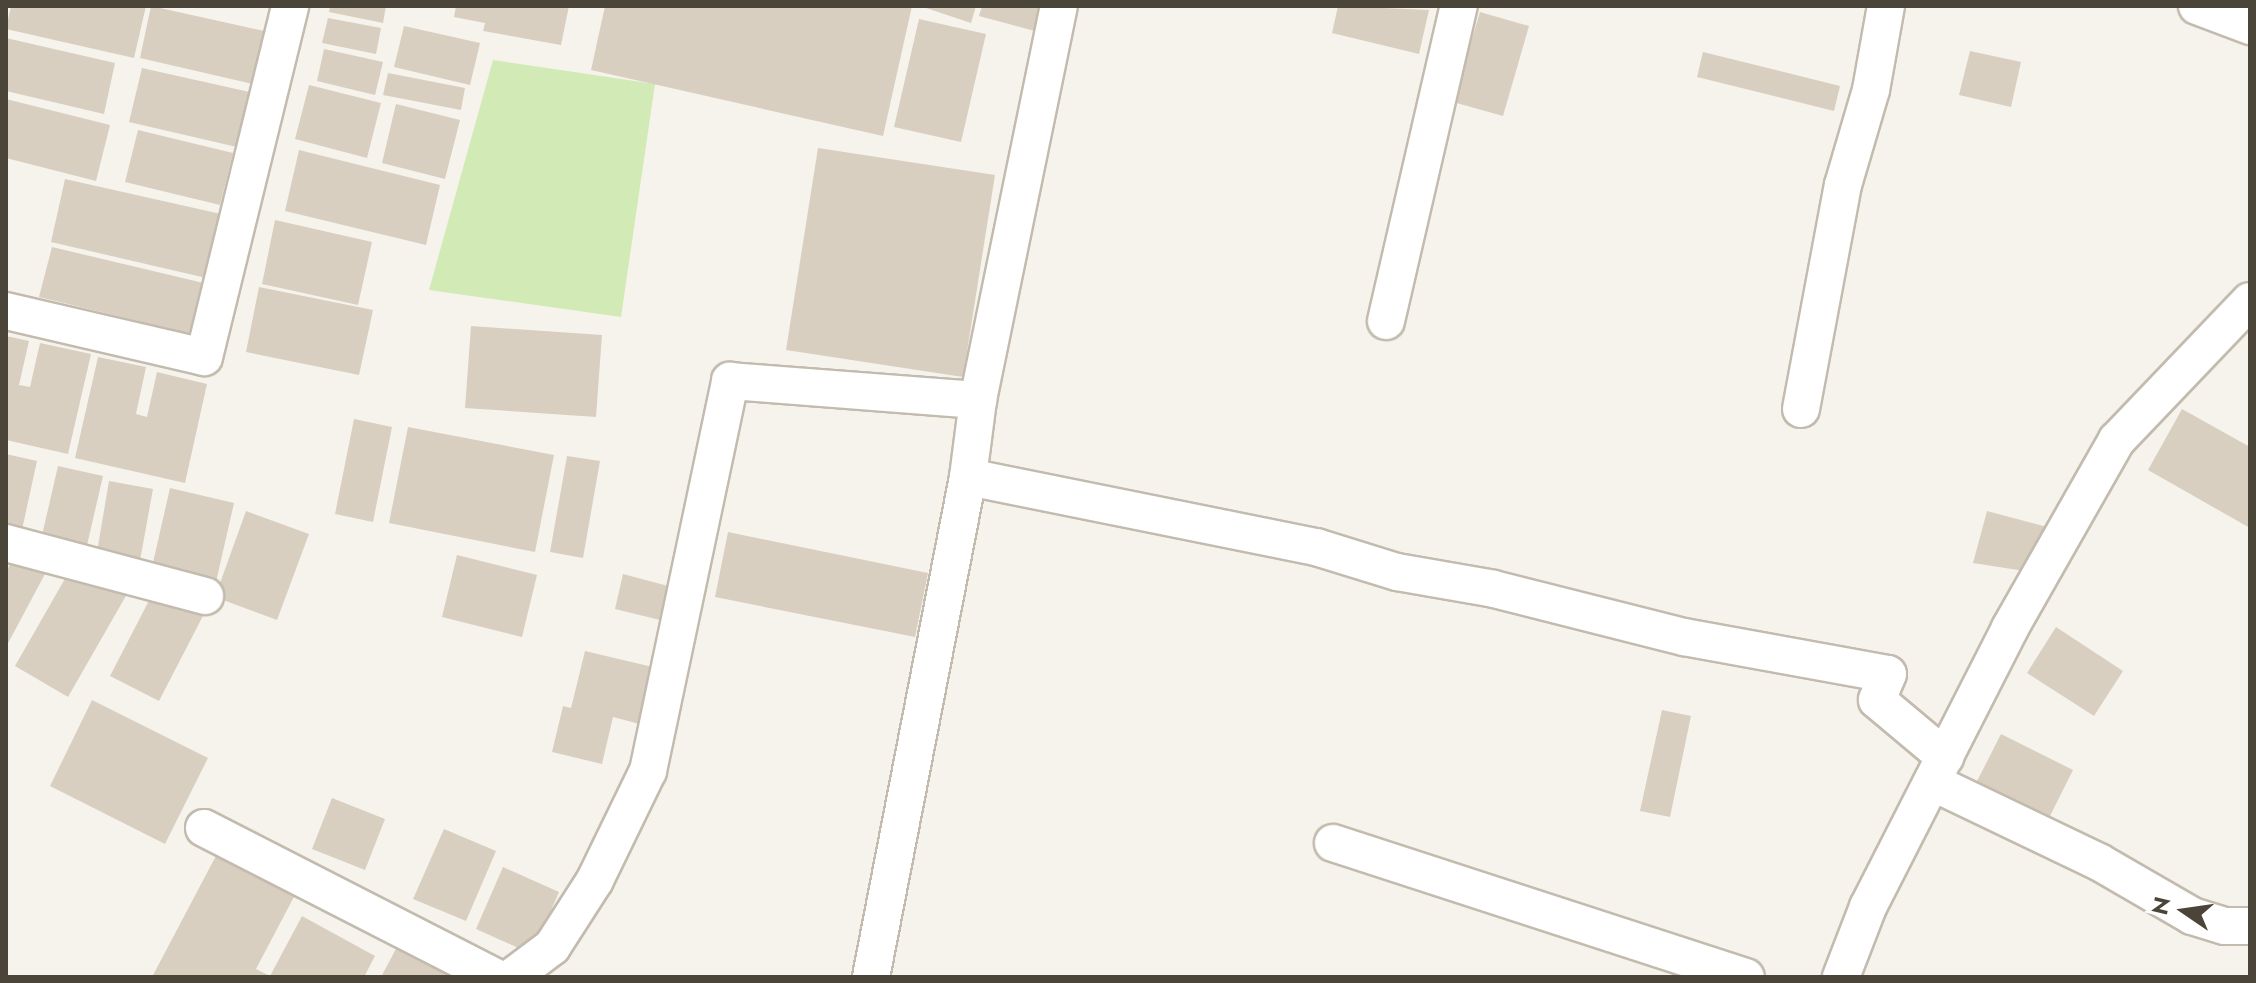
<!DOCTYPE html>
<style>
body{margin:0}
#map{position:relative;width:2256px;height:983px;overflow:hidden;background:#f6f3ec;font-family:Jost,sans-serif}
div>[style]{position:absolute}
[style*='--x']{left:calc(var(--x)*1px);top:calc(var(--y)*1px);width:calc(var(--w)*1px);rotate:calc(var(--a)*1deg)}
.green>*{inset:0;background:#d2eab5}
.building>*{inset:0;background:#d8cfc1}
.roads{filter:drop-shadow(2px 0 #c2bbae) drop-shadow(-2px 0 #c2bbae) drop-shadow(0 2px #c2bbae) drop-shadow(0 -2px #c2bbae)}
.minor>*{height:36px;margin:-18px;padding:0 18px;transform-origin:18px;border-radius:18px;background:#fff}
span{translate:-50% -50%;white-space:nowrap;text-align:center;line-height:1.15;-webkit-text-stroke:8px #fff;paint-order:stroke}
.frame{position:absolute;inset:0;border:8px solid #4b4439;pointer-events:none}
.north{position:absolute;left:2144px;top:871px;width:80px;height:80px;-webkit-text-stroke:6px #fff;paint-order:stroke;rotate:283deg;font-size:22px;font-weight:700;line-height:32px;text-align:center;color:#4b4439}
.north::after{content:'';display:block;margin:auto;width:28px;height:36px;background:#4b4439;clip-path:polygon(50% 0,100% 100%,50% 72%,0 100%)}
</style>
<div id="map">
<div class="green">
<i style="clip-path:polygon(493px 60px,655px 84px,621px 317px,429px 290px)"></i>
</div>
<div class="building">
<i style="clip-path:polygon(11px 6px,146px 6px,134px 58px,6px 29px)"></i>
<i style="clip-path:polygon(151px 6px,269px 32px,257px 85px,140px 58px)"></i>
<i style="clip-path:polygon(330px 6px,386px 6px,383px 23px,329px 12px)"></i>
<i style="clip-path:polygon(456px 6px,569px 6px,561px 45px,483px 31px,485px 23px,454px 17px)"></i>
<i style="clip-path:polygon(605px 6px,912px 6px,883px 136px,591px 70px)"></i>
<i style="clip-path:polygon(920px 6px,976px 6px,971px 23px)"></i>
<i style="clip-path:polygon(982px 6px,1041px 6px,1035px 31px,979px 16px)"></i>
<i style="clip-path:polygon(1338px 6px,1429px 10px,1419px 54px,1332px 33px)"></i>
<i style="clip-path:polygon(1480px 12px,1529px 26px,1503px 116px,1453px 102px)"></i>
<i style="clip-path:polygon(328px 18px,381px 28px,376px 54px,322px 43px)"></i>
<i style="clip-path:polygon(919px 19px,986px 34px,961px 142px,894px 127px)"></i>
<i style="clip-path:polygon(404px 26px,480px 43px,470px 85px,394px 67px)"></i>
<i style="clip-path:polygon(6px 38px,115px 63px,104px 114px,6px 91px)"></i>
<i style="clip-path:polygon(324px 49px,383px 62px,375px 95px,317px 81px)"></i>
<i style="clip-path:polygon(1970px 51px,2021px 62px,2011px 107px,1959px 95px)"></i>
<i style="clip-path:polygon(1703px 52px,1840px 86px,1834px 111px,1697px 77px)"></i>
<i style="clip-path:polygon(142px 68px,254px 93px,241px 148px,129px 122px)"></i>
<i style="clip-path:polygon(388px 73px,465px 88px,461px 110px,383px 95px)"></i>
<i style="clip-path:polygon(309px 85px,381px 103px,367px 158px,295px 139px)"></i>
<i style="clip-path:polygon(6px 99px,110px 125px,96px 181px,6px 158px)"></i>
<i style="clip-path:polygon(396px 104px,460px 120px,445px 179px,382px 163px)"></i>
<i style="clip-path:polygon(138px 130px,233px 153px,220px 205px,125px 182px)"></i>
<i style="clip-path:polygon(818px 148px,995px 175px,963px 377px,786px 350px)"></i>
<i style="clip-path:polygon(299px 150px,440px 185px,426px 245px,285px 211px)"></i>
<i style="clip-path:polygon(65px 179px,230px 216px,215px 280px,51px 242px)"></i>
<i style="clip-path:polygon(275px 220px,372px 242px,358px 305px,262px 284px)"></i>
<i style="clip-path:polygon(52px 247px,212px 285px,200px 336px,39px 297px)"></i>
<i style="clip-path:polygon(259px 287px,373px 310px,359px 375px,246px 352px)"></i>
<i style="clip-path:polygon(471px 326px,602px 335px,596px 417px,465px 408px)"></i>
<i style="clip-path:polygon(6px 336px,29px 341px,19px 385px,30px 387px,40px 343px,91px 354px,68px 454px,6px 440px)"></i>
<i style="clip-path:polygon(98px 357px,146px 367px,136px 414px,147px 417px,157px 372px,207px 384px,185px 483px,75px 458px)"></i>
<i style="clip-path:polygon(2182px 409px,2250px 447px,2250px 528px,2148px 470px)"></i>
<i style="clip-path:polygon(354px 419px,392px 427px,373px 522px,335px 514px)"></i>
<i style="clip-path:polygon(408px 427px,554px 455px,535px 552px,389px 523px)"></i>
<i style="clip-path:polygon(6px 454px,37px 461px,20px 539px,6px 536px)"></i>
<i style="clip-path:polygon(567px 456px,600px 461px,583px 558px,550px 552px)"></i>
<i style="clip-path:polygon(58px 466px,103px 476px,85px 554px,40px 544px)"></i>
<i style="clip-path:polygon(109px 481px,153px 489px,139px 566px,96px 558px)"></i>
<i style="clip-path:polygon(170px 488px,234px 503px,216px 582px,152px 567px)"></i>
<i style="clip-path:polygon(246px 511px,309px 534px,277px 620px,215px 597px)"></i>
<i style="clip-path:polygon(1987px 511px,2059px 530px,2031px 572px,1973px 563px)"></i>
<i style="clip-path:polygon(728px 532px,928px 573px,915px 637px,715px 597px)"></i>
<i style="clip-path:polygon(457px 555px,537px 575px,522px 637px,442px 617px)"></i>
<i style="clip-path:polygon(14px 557px,45px 574px,6px 647px,6px 572px)"></i>
<i style="clip-path:polygon(74px 563px,127px 594px,68px 697px,15px 666px)"></i>
<i style="clip-path:polygon(623px 574px,668px 586px,660px 620px,615px 609px)"></i>
<i style="clip-path:polygon(157px 585px,206px 610px,159px 701px,110px 676px)"></i>
<i style="clip-path:polygon(2056px 627px,2123px 671px,2094px 716px,2027px 673px)"></i>
<i style="clip-path:polygon(585px 651px,661px 669px,647px 726px,613px 717px,602px 764px,552px 752px,563px 706px,571px 708px)"></i>
<i style="clip-path:polygon(92px 700px,208px 758px,165px 844px,50px 786px)"></i>
<i style="clip-path:polygon(1662px 710px,1691px 716px,1670px 817px,1640px 811px)"></i>
<i style="clip-path:polygon(2001px 734px,2073px 770px,2045px 826px,1973px 789px)"></i>
<i style="clip-path:polygon(332px 798px,385px 819px,365px 870px,312px 849px)"></i>
<i style="clip-path:polygon(444px 829px,496px 851px,466px 921px,413px 899px)"></i>
<i style="clip-path:polygon(218px 852px,296px 893px,256px 969px,270px 976px,302px 916px,375px 956px,364px 977px,152px 977px)"></i>
<i style="clip-path:polygon(503px 867px,559px 892px,532px 954px,476px 929px)"></i>
<i style="clip-path:polygon(397px 947px,452px 977px,381px 977px)"></i>
</div>
<div class="roads">
<div class="minor">
<i style="--x:2197;--y:6;--w:57;--a:20.7"></i>
<i style="--x:6;--y:311;--w:203;--a:13.1"></i>
<i style="--x:204;--y:357;--w:361;--a:-76.2"></i>
<i style="--x:1386;--y:321;--w:323;--a:-77"></i>
<i style="--x:1801;--y:409;--w:228;--a:-79.4"></i>
<i style="--x:1843;--y:185;--w:99;--a:-73.6"></i>
<i style="--x:1871;--y:90;--w:85;--a:-79.9"></i>
<i style="--x:968;--y:477;--w:355;--a:11.4"></i>
<i style="--x:1316;--y:547;--w:85;--a:17.2"></i>
<i style="--x:1397;--y:572;--w:98;--a:9.9"></i>
<i style="--x:1494;--y:589;--w:196;--a:14.2"></i>
<i style="--x:1684;--y:637;--w:207;--a:10.3"></i>
<i style="--x:1888;--y:674;--w:28;--a:113"></i>
<i style="--x:1877;--y:700;--w:89;--a:40"></i>
<i style="--x:6;--y:543;--w:206;--a:14.9"></i>
<i style="--x:1932;--y:782;--w:185;--a:25.6"></i>
<i style="--x:2099;--y:862;--w:108;--a:30.1"></i>
<i style="--x:2192;--y:916;--w:34;--a:17"></i>
<i style="--x:2225;--y:926;--w:25;--a:0"></i>
<i style="--x:204;--y:828;--w:327;--a:27.1"></i>
<i style="--x:1333;--y:843;--w:434;--a:18"></i>
<i style="--x:512;--y:977;--w:50;--a:-36.9"></i>
<i style="--x:552;--y:947;--w:80;--a:-57.3"></i>
<i style="--x:595;--y:880;--w:121;--a:-64.1"></i>
<i style="--x:648;--y:771;--w:399;--a:-78.1"></i>
<i style="--x:730;--y:381;--w:249;--a:4.4"></i>
<i style="--x:871;--y:977;--w:509;--a:-79.02"></i>
<i style="--x:968;--y:477;--w:78;--a:-82.6"></i>
<i style="--x:978;--y:400;--w:402;--a:-78.4"></i>
<i style="--x:1841;--y:977;--w:75;--a:-68.9"></i>
<i style="--x:1868;--y:907;--w:313;--a:-63"></i>
<i style="--x:2010;--y:628;--w:216;--a:-60.4"></i>
<i style="--x:2117;--y:440;--w:192;--a:-46.3"></i>
</div>
</div>
<div class="frame"></div>
<div class="north">N</div>
</div>
